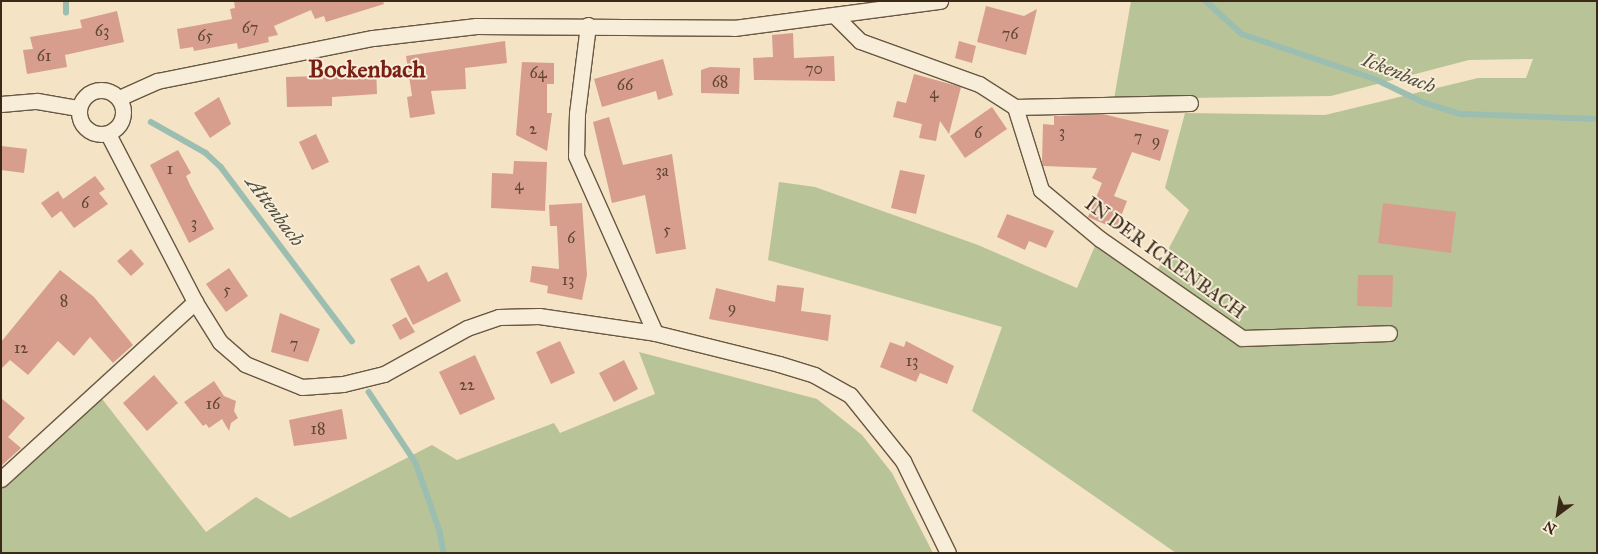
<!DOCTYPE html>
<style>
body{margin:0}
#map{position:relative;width:1598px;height:554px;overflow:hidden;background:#f4e3c5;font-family:"IM FELL Great Primer",serif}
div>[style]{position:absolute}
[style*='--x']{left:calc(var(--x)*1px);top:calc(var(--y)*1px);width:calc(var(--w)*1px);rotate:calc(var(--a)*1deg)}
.green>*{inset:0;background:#b8c497}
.stream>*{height:5.5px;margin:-2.75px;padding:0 2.75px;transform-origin:2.75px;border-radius:2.75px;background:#9cbeb1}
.building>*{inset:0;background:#d79e8d}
.roads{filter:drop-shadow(1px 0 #685842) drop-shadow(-1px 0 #685842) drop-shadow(0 1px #685842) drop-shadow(0 -1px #685842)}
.street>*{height:15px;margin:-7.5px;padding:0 7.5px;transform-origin:7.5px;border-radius:7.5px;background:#f8edd9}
.street>.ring{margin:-7.5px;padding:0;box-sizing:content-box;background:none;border:15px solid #f8edd9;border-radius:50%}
span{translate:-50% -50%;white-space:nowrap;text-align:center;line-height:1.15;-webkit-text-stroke:4px #f8edd9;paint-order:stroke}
.number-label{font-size:16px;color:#614634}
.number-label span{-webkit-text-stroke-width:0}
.street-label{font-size:19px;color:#3a2917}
.water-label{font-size:20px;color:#524e3e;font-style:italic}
.district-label{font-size:24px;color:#7a1f14;font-weight:700}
.frame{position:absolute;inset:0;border:2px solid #3a2917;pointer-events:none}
.north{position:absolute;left:1533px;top:489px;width:50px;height:50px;-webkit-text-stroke:4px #f8edd9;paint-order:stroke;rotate:211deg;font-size:14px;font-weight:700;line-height:20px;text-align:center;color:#3a2917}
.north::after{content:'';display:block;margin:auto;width:18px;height:22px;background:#3a2917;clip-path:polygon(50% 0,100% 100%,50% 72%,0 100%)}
</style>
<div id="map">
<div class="green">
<i style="clip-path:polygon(1131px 1px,1597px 1px,1597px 553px,1176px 553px,972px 411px,1002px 327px,768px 260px,779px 182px,815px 187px,978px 245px,1077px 288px,1095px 246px,1157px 271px,1189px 210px,1165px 188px,1185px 113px,1325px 115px,1478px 78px,1526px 78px,1533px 59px,1469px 60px,1331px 96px,1114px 99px)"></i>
<i style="clip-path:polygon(639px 352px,817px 399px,862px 435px,892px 473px,933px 553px,1px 553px,1px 490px,5px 480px,99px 395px,206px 532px,256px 497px,290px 518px,432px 445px,457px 460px,554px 423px,560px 433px,655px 394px)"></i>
</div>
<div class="stream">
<i style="--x:1206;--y:1;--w:49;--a:42.5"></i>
<i style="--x:1242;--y:34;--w:140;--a:18.7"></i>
<i style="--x:1375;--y:79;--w:55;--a:25.6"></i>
<i style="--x:1425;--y:103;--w:39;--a:17"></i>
<i style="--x:1462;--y:114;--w:135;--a:2.1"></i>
<i style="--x:66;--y:13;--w:12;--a:-90"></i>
<i style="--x:151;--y:122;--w:63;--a:29.4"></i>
<i style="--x:206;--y:153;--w:21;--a:43"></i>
<i style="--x:221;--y:167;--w:218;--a:53"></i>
<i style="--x:369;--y:392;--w:85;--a:56.5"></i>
<i style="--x:416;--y:463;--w:72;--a:70.6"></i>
<i style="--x:440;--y:531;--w:22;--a:80"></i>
</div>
<div class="building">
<i style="clip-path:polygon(234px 1px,383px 1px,384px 4px,326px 22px,324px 16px,315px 19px,311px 10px,274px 26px,278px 35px,268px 37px,269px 42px,238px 49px,237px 43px,194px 51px,193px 47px,180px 49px,177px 29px,232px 19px,230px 9px,235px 8px)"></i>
<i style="clip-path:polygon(986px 6px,1024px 16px,1037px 9px,1026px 55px,977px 42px)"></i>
<i style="clip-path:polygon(117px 11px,124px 42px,65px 55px,67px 67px,27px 74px,23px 50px,33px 49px,30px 37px,82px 28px,80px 20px)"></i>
<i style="clip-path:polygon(793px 33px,794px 58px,834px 56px,835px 81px,754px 80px,753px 58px,773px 57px,772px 35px)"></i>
<i style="clip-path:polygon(505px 41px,507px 63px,465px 68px,466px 89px,431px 91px,435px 114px,410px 118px,407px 97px,412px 96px,406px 56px)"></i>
<i style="clip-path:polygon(959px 41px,976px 46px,972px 63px,955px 58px)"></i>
<i style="clip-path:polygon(663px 59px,673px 95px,658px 100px,656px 91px,602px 107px,594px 79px)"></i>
<i style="clip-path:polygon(522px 62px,554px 63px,554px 84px,547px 84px,547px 113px,552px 113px,547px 151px,516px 135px)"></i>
<i style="clip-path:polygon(376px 66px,377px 94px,332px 97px,332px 106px,287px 107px,286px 77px,351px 75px,350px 67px)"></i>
<i style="clip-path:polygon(710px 67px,740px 68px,739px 94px,701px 93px,701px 70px)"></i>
<i style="clip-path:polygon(914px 74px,961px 87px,949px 134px,940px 121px,936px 141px,919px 138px,922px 124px,893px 117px,897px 101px,906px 103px)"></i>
<i style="clip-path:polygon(219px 97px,231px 124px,210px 138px,194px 113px)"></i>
<i style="clip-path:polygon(992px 107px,1007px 129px,965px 158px,950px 136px)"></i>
<i style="clip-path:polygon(1103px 114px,1169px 130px,1160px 161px,1132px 152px,1114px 196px,1127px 201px,1116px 229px,1088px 217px,1102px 183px,1092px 178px,1097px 168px,1043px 166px,1042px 161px,1043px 124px,1054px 125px,1054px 116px)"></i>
<i style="clip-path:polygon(609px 117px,623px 165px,672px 154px,686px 249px,656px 254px,645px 195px,612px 203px,593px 122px)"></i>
<i style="clip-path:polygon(316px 134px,329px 162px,312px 170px,299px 142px)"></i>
<i style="clip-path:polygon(1px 146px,27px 149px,24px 173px,1px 170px)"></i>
<i style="clip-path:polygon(178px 150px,191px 173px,186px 176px,190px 185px,214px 229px,189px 243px,150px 165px)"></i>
<i style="clip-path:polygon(514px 161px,547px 162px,545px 211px,491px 208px,492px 173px,513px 174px)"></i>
<i style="clip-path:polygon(900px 170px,925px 175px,916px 214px,891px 208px)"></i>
<i style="clip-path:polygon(95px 176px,105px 189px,99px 193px,108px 204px,74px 228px,61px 211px,52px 218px,41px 203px,58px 191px,63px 199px)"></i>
<i style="clip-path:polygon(582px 203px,587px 275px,582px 300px,547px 293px,548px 286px,530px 282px,532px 266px,559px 269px,557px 226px,550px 226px,549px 205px)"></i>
<i style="clip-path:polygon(1383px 203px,1456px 212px,1451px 253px,1378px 243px)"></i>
<i style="clip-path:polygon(1007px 214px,1054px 231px,1046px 248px,1029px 241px,1025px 250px,997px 237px)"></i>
<i style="clip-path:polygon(131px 249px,144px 264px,131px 276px,117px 261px)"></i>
<i style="clip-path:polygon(419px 265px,428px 282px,447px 272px,461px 301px,413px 325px,390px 279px)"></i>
<i style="clip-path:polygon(229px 268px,248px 296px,226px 312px,206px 284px)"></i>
<i style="clip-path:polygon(60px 270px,94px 297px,133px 345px,113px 363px,90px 337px,74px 356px,58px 341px,28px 375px,10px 360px,1px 369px,1px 342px)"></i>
<i style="clip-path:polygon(1358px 275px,1393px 275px,1392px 307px,1357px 306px)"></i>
<i style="clip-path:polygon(777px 285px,804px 288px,801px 311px,831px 315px,828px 341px,709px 319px,716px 288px,775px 302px)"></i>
<i style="clip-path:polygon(280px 313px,320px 329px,308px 362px,271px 352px)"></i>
<i style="clip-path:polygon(406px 317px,415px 332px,400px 340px,392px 325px)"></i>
<i style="clip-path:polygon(560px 341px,575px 373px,551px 384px,536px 352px)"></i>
<i style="clip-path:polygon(906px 341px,954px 366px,947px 384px,920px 373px,916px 382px,880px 367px,890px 342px,904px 347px)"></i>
<i style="clip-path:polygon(475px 355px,495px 399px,460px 415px,439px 372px)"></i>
<i style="clip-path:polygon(624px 360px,638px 389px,614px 402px,599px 373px)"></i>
<i style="clip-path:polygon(154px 375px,178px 403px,147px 431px,123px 403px)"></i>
<i style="clip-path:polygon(214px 381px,224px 396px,236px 401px,234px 411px,238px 418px,231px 423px,229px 431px,222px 419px,209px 428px,206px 424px,203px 426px,184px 402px)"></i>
<i style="clip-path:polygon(1px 398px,25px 418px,8px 437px,21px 448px,1px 466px)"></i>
<i style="clip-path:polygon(342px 409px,347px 439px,294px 446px,289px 420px)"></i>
</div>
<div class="roads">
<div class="street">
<i style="--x:836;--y:17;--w:34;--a:45"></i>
<i style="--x:860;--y:41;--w:127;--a:19.9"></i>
<i style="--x:979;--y:84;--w:43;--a:32.6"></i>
<i style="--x:1015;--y:107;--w:87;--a:72.6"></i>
<i style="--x:1041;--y:190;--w:77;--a:39.7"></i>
<i style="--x:1100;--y:239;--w:173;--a:34.9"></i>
<i style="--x:1242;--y:338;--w:147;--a:-1.9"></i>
<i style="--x:588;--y:25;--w:89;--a:97.1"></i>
<i style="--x:577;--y:113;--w:43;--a:91.3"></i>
<i style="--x:576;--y:156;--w:194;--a:65.9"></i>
<i class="ring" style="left:79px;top:90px;width:29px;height:29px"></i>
<i style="--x:119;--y:98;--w:42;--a:-24.1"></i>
<i style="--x:157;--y:81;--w:220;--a:-11.3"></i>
<i style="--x:373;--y:38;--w:104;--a:-6.6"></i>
<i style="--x:476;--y:26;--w:258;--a:0.4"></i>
<i style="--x:734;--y:28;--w:208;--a:-7.5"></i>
<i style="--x:1;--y:104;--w:36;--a:-5"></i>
<i style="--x:37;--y:101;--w:42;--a:9.7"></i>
<i style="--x:1015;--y:107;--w:175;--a:-1.3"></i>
<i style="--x:108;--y:134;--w:189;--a:62.6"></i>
<i style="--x:195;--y:302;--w:47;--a:58"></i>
<i style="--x:220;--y:342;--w:33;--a:41"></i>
<i style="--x:245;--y:364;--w:61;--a:22"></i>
<i style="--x:302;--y:387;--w:41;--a:-4.2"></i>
<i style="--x:343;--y:384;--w:42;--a:-13.7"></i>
<i style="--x:384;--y:374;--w:95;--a:-29"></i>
<i style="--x:467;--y:328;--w:34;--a:-19"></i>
<i style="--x:499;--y:317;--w:40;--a:-1.4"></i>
<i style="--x:539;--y:316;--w:117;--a:8.3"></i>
<i style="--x:655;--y:333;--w:128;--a:14"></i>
<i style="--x:779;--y:364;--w:37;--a:17"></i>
<i style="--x:814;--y:375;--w:41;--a:29.1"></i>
<i style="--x:850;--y:395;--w:85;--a:51.2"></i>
<i style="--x:903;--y:461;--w:102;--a:63.9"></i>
<i style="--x:1;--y:479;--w:263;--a:-42.4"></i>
</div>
</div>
<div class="number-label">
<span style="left:250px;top:28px">67</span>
<span style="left:102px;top:31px">63</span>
<span style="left:1010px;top:34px">76</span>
<span style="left:205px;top:36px">65</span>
<span style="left:44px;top:56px">61</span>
<span style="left:814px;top:69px">70</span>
<span style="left:538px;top:73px">64</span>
<span style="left:720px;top:82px">68</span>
<span style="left:625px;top:85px">66</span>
<span style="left:934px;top:93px">4</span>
<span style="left:533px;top:129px">2</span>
<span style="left:1062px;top:132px">3</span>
<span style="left:978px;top:133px">6</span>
<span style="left:1138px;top:137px">7</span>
<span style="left:1156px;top:141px">9</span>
<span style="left:170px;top:169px">1</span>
<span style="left:662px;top:171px">3a</span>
<span style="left:519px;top:185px">4</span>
<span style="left:85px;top:203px">6</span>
<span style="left:194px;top:223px">3</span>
<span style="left:667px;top:230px">5</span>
<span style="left:571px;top:238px">6</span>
<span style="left:568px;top:280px">13</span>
<span style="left:227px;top:290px">5</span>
<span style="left:64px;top:301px">8</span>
<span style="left:732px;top:308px">9</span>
<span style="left:294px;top:344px">7</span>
<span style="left:21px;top:348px">12</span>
<span style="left:912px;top:361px">13</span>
<span style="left:467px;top:385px">22</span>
<span style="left:213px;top:404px">16</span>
<span style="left:318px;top:429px">18</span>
</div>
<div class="street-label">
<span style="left:1165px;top:258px;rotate:36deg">IN DER ICKENBACH</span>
</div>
<div class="water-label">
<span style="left:1399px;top:73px;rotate:22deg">Ickenbach</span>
<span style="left:275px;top:211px;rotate:53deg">Attenbach</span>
</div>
<div class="district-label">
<span style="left:367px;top:70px">Bockenbach</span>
</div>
<div class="frame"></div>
<div class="north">N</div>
</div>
